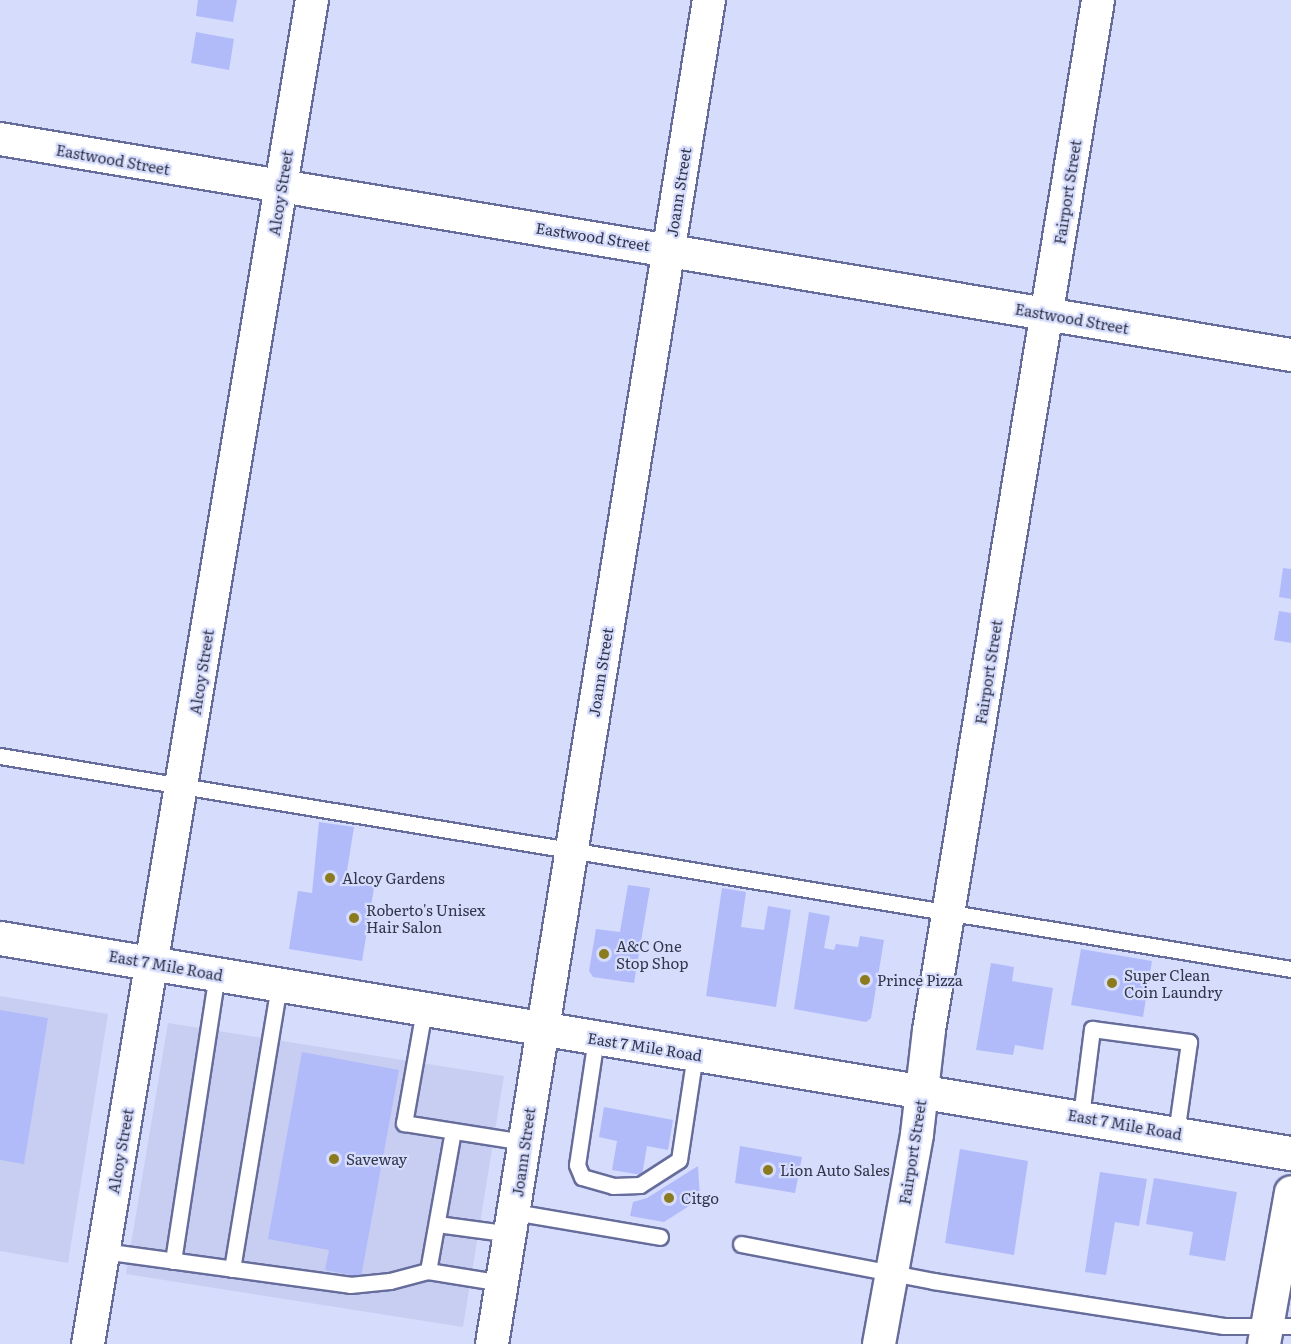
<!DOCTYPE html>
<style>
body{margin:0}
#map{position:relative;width:1291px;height:1344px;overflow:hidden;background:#d6dcfc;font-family:Literata,serif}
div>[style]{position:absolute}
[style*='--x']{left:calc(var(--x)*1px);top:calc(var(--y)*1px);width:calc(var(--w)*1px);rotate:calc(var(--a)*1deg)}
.built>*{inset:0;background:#c8cef1}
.building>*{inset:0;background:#b1bbfa}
.roads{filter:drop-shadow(2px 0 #666d9b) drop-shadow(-2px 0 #666d9b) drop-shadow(0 2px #666d9b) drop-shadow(0 -2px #666d9b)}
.service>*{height:15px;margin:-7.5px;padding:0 7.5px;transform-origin:7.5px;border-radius:7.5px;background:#fff}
.minor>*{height:32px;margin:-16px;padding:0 16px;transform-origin:16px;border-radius:16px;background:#fff}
.tertiary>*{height:33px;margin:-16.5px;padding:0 16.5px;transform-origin:16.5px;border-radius:16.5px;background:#fff}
.dots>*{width:16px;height:16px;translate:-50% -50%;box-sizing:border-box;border:3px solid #d6dcfc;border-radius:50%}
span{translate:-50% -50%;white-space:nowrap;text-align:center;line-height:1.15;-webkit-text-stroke:4.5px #d6dcfc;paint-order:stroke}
.street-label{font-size:15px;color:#32364a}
.poi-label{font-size:15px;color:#32364a}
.left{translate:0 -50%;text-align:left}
</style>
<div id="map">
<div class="built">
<i style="clip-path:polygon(0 996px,108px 1014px,68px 1263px,0 1251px)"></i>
<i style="clip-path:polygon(168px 1023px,504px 1076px,463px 1327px,126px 1274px)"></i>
</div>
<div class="building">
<i style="clip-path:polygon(198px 0,237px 0,233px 22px,196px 16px)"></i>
<i style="clip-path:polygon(196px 32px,234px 39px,229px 70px,191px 63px)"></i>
<i style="clip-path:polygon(1283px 568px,1291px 569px,1291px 599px,1279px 597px)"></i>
<i style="clip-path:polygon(1279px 611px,1291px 613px,1291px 643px,1274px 640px)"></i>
<i style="clip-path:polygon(319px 822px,354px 827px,346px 877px,375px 882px,362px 961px,289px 949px,298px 891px,312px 893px)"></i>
<i style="clip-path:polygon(628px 885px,650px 888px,634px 983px,593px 977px,589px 971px,596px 929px,620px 932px)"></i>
<i style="clip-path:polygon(722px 888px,746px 892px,741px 927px,764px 930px,768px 906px,791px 910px,776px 1007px,706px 996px)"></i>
<i style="clip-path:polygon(809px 912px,830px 916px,824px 948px,834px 950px,836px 944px,858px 947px,860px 936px,884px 940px,871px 1018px,866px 1022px,794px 1009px)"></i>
<i style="clip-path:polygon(1081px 949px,1152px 961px,1143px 1017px,1071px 1005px)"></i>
<i style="clip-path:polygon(991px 963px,1014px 967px,1012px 981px,1053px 988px,1043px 1050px,1015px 1045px,1013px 1055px,976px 1050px)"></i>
<i style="clip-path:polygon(0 1010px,48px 1018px,24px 1164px,0 1160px)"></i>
<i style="clip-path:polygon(302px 1052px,399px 1070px,361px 1277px,325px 1270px,329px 1250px,268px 1239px)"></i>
<i style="clip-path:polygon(604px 1107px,673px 1120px,668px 1150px,647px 1146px,642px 1175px,612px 1170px,617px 1141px,599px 1137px)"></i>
<i style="clip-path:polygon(740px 1146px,802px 1157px,795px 1193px,735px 1183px)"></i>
<i style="clip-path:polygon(960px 1149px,1028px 1161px,1014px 1255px,945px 1243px)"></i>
<i style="clip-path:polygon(698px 1166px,700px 1199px,664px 1222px,630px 1216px,633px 1202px,647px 1198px)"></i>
<i style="clip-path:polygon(1100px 1172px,1147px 1179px,1139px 1226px,1115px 1222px,1106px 1275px,1085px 1272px)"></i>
<i style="clip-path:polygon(1154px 1178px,1237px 1192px,1225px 1261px,1189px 1255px,1193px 1232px,1146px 1224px)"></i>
</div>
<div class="roads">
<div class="service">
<i style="--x:0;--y:756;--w:1308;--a:9.37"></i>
<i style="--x:424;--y:1010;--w:115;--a:100"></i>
<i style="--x:404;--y:1123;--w:121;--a:9"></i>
<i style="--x:596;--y:1038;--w:128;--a:98.5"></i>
<i style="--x:577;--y:1165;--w:13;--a:67"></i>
<i style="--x:582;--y:1177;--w:32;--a:16"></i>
<i style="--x:613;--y:1186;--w:27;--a:-2"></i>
<i style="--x:640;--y:1185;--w:46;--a:-32.7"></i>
<i style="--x:679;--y:1160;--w:107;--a:-81.4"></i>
<i style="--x:1081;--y:1116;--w:88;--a:-82.8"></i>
<i style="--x:1092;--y:1029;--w:98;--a:7.6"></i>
<i style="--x:1189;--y:1042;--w:92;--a:98.1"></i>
<i style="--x:514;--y:1212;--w:148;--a:9.7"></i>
<i style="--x:437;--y:1224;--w:75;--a:7.7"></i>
<i style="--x:741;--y:1244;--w:196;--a:10.9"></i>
<i style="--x:933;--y:1281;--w:294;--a:8.8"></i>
<i style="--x:1224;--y:1326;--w:67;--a:0"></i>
<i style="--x:103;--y:1251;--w:249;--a:7.8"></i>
<i style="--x:350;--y:1285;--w:40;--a:-5.7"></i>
<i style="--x:390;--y:1281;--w:39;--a:-15"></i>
<i style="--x:428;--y:1271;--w:75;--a:9.2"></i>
<i style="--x:173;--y:1261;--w:290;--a:-81.3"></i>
<i style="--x:232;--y:1269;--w:289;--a:-80.6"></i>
<i style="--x:428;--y:1271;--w:142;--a:-79.9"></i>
</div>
<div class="minor">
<i style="--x:0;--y:139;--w:1309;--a:9.5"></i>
<i style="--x:88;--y:1344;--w:1363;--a:-80.54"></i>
<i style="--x:492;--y:1344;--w:1361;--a:-80.83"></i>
<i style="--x:879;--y:1344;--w:213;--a:-79.7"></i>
<i style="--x:917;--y:1134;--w:105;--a:-83.4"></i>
<i style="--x:929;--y:1030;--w:1044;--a:-80.68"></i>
<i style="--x:1264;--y:1344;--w:154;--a:-79.9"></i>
</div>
<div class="tertiary">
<i style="--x:0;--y:938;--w:1309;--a:9.46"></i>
</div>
</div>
<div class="dots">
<i style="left:330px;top:878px;background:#8c7a1f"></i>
<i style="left:354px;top:918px;background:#8c7a1f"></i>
<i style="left:604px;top:954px;background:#8c7a1f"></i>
<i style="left:865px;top:980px;background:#8c7a1f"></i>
<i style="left:1112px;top:983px;background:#8c7a1f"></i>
<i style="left:334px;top:1159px;background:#8c7a1f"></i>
<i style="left:768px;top:1170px;background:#8c7a1f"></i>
<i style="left:669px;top:1198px;background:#8c7a1f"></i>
</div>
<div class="street-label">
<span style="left:113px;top:159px;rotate:10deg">Eastwood Street</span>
<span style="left:678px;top:192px;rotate:-81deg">Joann Street</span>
<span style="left:1067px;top:192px;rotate:-81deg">Fairport Street</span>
<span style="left:280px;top:193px;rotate:-81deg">Alcoy Street</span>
<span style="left:593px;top:236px;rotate:9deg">Eastwood Street</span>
<span style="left:1072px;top:318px;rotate:10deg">Eastwood Street</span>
<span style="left:201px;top:672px;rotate:-81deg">Alcoy Street</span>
<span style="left:600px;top:672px;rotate:-81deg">Joann Street</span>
<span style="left:988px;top:672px;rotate:-81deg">Fairport Street</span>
<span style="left:166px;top:965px;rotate:10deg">East 7 Mile Road</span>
<span style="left:645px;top:1046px;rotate:9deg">East 7 Mile Road</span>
<span style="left:1125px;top:1124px;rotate:10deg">East 7 Mile Road</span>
<span style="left:120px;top:1151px;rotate:-80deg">Alcoy Street</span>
<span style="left:523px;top:1152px;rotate:-82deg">Joann Street</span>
<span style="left:912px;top:1152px;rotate:-81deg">Fairport Street</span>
</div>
<div class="poi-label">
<span class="left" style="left:342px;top:878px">Alcoy Gardens</span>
<span class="left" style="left:366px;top:918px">Roberto's Unisex<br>Hair Salon</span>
<span class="left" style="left:616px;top:954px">A&amp;C One<br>Stop Shop</span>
<span class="left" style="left:1124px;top:983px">Super Clean<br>Coin Laundry</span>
<span class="left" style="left:877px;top:980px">Prince Pizza</span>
<span class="left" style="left:346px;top:1159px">Saveway</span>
<span class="left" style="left:780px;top:1170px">Lion Auto Sales</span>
<span class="left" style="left:681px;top:1198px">Citgo</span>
</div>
</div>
